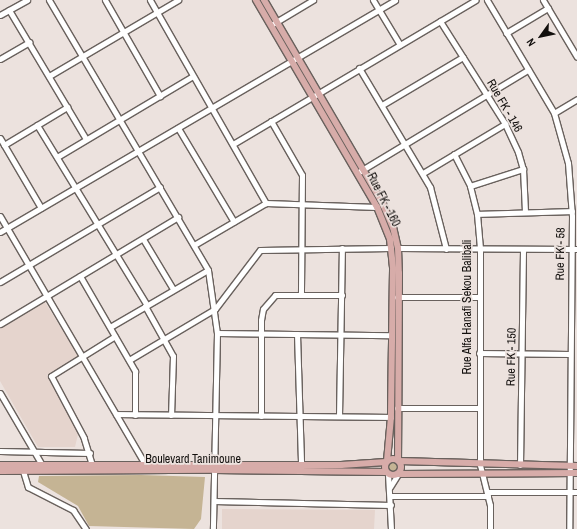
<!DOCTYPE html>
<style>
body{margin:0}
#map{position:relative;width:577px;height:529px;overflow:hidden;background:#ece2de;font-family:"Archivo Narrow",sans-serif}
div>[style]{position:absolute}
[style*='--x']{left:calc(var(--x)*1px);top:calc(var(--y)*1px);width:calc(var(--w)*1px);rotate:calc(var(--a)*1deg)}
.built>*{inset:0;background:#e5d4cd}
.green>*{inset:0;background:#c5b494}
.round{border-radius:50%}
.roads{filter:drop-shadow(1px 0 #69615d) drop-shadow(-1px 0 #69615d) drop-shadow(0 1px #69615d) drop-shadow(0 -1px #69615d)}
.minor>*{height:5px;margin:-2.5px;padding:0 2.5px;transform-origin:2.5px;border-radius:2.5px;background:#fff}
.major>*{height:6px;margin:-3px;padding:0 3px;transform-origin:3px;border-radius:3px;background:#d7aca9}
.major>.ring{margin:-3px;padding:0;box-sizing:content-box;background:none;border:6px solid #d7aca9;border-radius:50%}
span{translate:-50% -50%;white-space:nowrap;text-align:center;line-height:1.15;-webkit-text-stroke:3.5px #ece2de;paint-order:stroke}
.street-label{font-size:12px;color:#120f0d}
.north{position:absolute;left:521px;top:16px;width:40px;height:40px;-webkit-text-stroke:3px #ece2de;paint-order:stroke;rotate:237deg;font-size:11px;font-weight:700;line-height:16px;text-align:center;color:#120f0d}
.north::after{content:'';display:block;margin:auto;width:14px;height:18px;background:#120f0d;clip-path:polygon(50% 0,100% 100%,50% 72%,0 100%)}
</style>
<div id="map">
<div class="built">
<i style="clip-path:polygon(45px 302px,79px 357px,47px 375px,79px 430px,75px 447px,38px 447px,0 381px,0 329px)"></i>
<i style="clip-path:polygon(222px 509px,375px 510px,374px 529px,222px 529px)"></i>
</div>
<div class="green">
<i class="round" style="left:387px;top:462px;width:12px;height:12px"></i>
<i style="clip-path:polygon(141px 475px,205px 477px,201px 519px,194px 529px,89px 526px,78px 506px,38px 482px,39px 476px)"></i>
</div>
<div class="roads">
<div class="minor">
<i style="--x:49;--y:0;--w:313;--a:59.5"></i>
<i style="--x:208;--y:270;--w:64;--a:81.9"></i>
<i style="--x:217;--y:333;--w:196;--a:91.2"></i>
<i style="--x:105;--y:0;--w:111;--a:60.2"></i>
<i style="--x:150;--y:0;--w:234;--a:60.3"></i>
<i style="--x:373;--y:0;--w:52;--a:59"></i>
<i style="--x:487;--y:0;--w:131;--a:59.3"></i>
<i style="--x:554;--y:113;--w:52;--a:74.4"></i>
<i style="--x:568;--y:163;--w:53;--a:85.7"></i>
<i style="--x:572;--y:216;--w:313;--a:90.5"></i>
<i style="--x:543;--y:0;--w:66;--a:59.2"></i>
<i style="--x:9;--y:10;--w:150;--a:59.2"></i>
<i style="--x:0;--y:15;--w:31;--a:-29"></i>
<i style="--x:440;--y:21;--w:122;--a:57.7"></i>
<i style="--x:505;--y:124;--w:31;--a:65"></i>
<i style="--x:518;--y:152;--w:18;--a:74"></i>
<i style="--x:523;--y:169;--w:42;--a:87.3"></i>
<i style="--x:271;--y:25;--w:49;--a:-30.8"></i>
<i style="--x:506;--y:33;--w:49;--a:-30.8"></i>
<i style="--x:0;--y:59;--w:34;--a:-30"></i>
<i style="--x:359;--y:68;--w:139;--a:59.2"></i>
<i style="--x:430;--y:187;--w:64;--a:75.5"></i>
<i style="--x:49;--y:76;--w:150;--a:-30.5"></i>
<i style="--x:382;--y:105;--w:94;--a:-30.7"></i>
<i style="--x:554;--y:113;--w:27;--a:-31"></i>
<i style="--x:271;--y:121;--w:62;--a:60.1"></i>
<i style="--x:302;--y:175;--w:120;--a:90.5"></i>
<i style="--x:37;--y:125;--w:211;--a:58.6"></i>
<i style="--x:178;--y:128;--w:109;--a:59.2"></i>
<i style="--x:0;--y:138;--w:81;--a:59.6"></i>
<i style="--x:233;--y:144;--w:282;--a:-30.7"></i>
<i style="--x:4;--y:145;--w:74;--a:-31.1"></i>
<i style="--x:454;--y:154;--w:36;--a:63"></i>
<i style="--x:470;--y:186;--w:29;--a:76"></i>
<i style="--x:477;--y:214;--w:35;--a:85"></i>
<i style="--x:480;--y:249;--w:216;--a:90"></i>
<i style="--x:480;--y:465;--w:41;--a:76"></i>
<i style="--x:490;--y:505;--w:24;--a:90"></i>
<i style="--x:57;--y:157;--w:158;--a:-30.8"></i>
<i style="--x:357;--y:173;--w:200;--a:-31.1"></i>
<i style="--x:423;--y:173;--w:96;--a:-30.9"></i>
<i style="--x:470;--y:186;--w:56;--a:-17.8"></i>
<i style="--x:477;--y:214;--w:95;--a:-1.8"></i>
<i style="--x:0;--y:216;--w:287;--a:59.7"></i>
<i style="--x:0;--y:232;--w:458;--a:-30.4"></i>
<i style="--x:143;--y:239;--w:58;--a:59"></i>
<i style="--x:194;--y:245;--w:83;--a:-30.3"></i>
<i style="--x:266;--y:203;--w:111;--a:2.1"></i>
<i style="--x:398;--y:248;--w:179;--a:0.3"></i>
<i style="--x:80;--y:276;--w:110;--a:59.9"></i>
<i style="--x:135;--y:371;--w:44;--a:90"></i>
<i style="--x:0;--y:282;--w:186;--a:-30.7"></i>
<i style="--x:397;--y:297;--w:82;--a:0"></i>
<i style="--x:145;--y:306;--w:57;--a:60.8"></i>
<i style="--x:173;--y:356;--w:59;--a:91.9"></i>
<i style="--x:0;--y:324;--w:208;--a:-31"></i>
<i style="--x:110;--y:327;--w:113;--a:-30.2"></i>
<i style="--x:217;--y:333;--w:174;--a:0.7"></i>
<i style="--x:297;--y:334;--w:130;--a:88.2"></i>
<i style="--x:479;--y:353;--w:91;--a:0.6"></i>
<i style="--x:129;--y:360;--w:100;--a:-30.7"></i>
<i style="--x:215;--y:309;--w:74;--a:-52.7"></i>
<i style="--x:260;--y:250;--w:131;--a:-0.9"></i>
<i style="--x:0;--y:393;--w:83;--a:59.7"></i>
<i style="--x:397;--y:408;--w:81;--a:0"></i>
<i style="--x:116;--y:414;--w:275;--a:0.6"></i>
<i style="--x:261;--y:416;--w:96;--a:-90"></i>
<i style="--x:261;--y:320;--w:11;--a:-80"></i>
<i style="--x:263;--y:309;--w:18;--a:-49"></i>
<i style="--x:275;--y:295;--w:67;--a:0"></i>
<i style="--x:339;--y:416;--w:168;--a:-89"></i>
<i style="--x:0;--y:451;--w:90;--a:1.3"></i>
<i style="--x:92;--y:465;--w:28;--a:-107"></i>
<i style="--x:84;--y:438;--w:70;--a:-118"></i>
<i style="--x:51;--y:376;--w:75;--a:-32"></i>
<i style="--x:520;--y:465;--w:216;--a:-89.2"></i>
<i style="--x:23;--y:471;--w:17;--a:73"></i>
<i style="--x:28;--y:487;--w:51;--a:27.1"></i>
<i style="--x:73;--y:510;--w:23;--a:56"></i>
<i style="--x:388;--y:474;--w:55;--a:86.9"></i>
<i style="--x:390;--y:487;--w:15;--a:-58"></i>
<i style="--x:487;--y:492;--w:90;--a:0"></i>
<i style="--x:390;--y:496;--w:98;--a:0"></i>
<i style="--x:214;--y:501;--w:177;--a:1.3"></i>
</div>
<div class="major">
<i style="--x:256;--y:0;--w:240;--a:59.7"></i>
<i style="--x:377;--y:207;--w:35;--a:68"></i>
<i style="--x:390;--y:239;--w:31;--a:84"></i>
<i style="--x:393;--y:270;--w:147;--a:90.8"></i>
<i style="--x:391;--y:417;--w:44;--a:95.2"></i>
<i style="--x:264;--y:0;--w:236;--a:59.7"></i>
<i style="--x:383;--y:204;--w:25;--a:67"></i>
<i style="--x:393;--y:227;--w:22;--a:77"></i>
<i style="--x:398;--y:248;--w:25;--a:88"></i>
<i style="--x:399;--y:273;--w:187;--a:90.3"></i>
<i class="ring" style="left:385px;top:459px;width:10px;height:10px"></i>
<i style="--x:399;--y:461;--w:178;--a:1.6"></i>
<i style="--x:0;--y:465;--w:341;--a:0"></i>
<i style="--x:341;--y:465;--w:45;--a:-3.8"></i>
<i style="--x:0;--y:471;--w:215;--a:-0.3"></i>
<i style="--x:215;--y:470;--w:171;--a:0.7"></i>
<i style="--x:398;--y:474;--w:179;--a:-0.3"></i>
</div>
</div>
<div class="street-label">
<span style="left:504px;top:106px;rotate:60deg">Rue FK - 146</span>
<span style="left:383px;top:200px;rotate:63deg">Rue FK - 160</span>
<span style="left:561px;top:254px;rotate:-89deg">Rue FK - 58</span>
<span style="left:468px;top:307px;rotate:-90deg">Rue Alfa Hanafi Sekou Balibali</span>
<span style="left:512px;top:357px;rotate:-89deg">Rue FK - 150</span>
<span style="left:193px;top:460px">Boulevard Tanimoune</span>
</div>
<div class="north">N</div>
</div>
